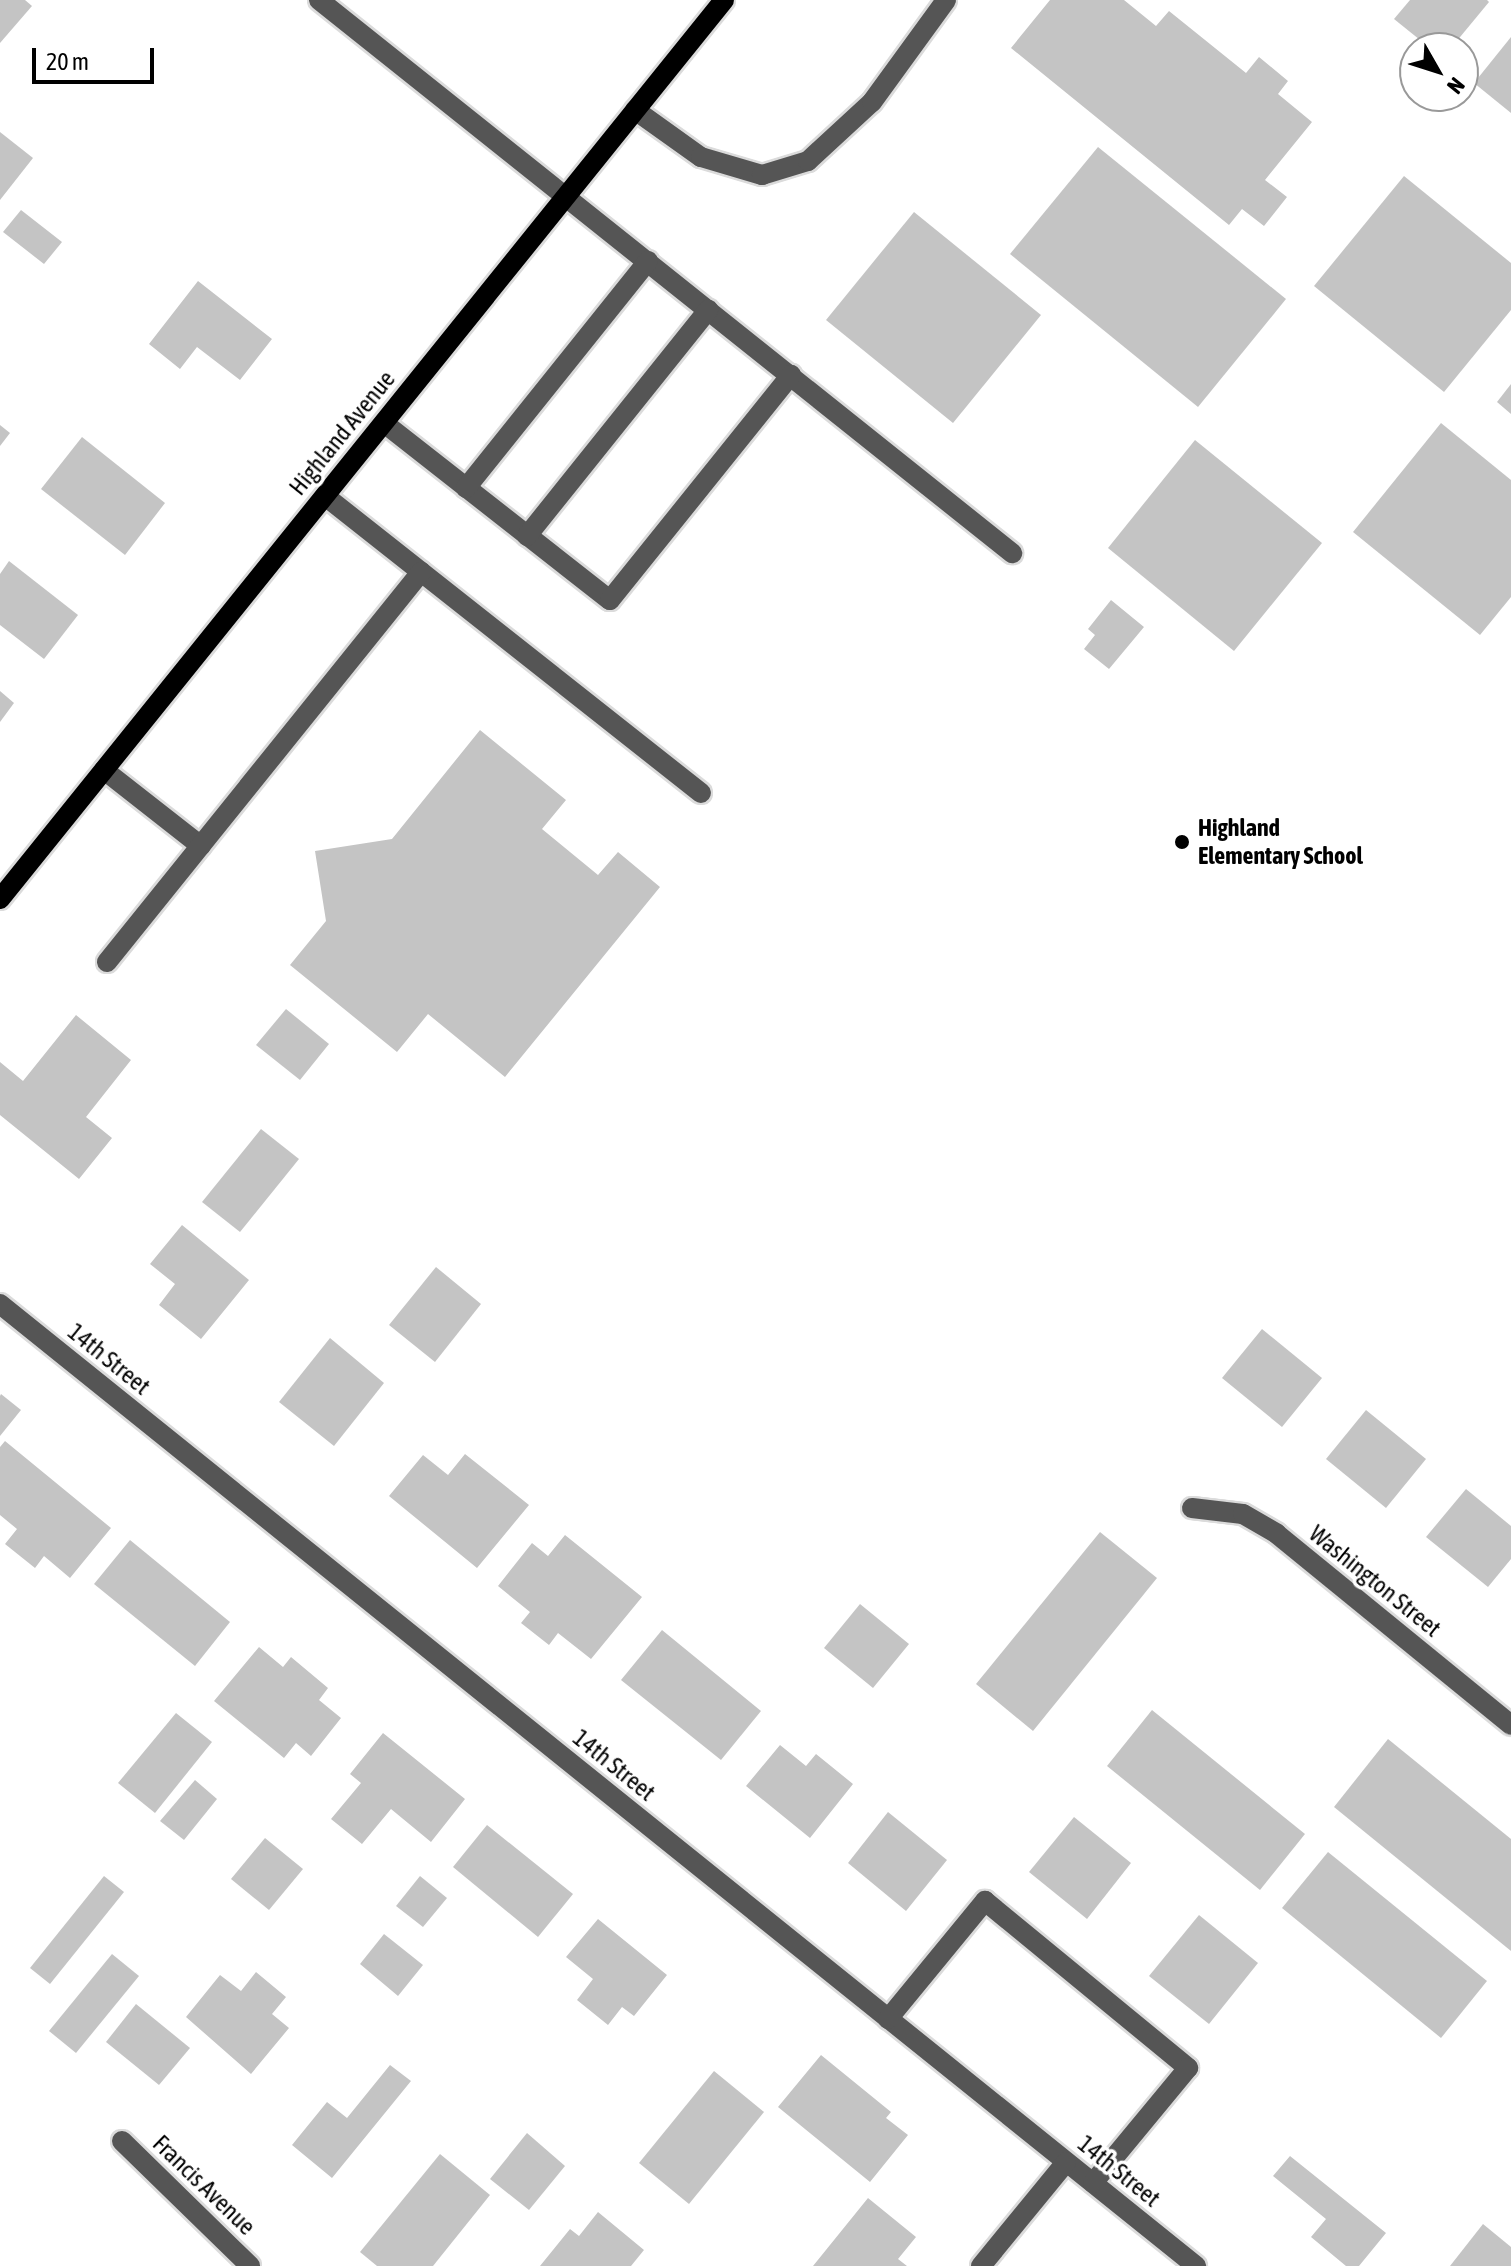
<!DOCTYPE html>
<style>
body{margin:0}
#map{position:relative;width:1511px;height:2266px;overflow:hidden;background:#fff;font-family:"Asap Condensed",sans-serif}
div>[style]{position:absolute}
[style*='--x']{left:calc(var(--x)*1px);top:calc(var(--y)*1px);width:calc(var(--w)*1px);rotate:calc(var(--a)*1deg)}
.building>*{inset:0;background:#c4c4c4}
.roads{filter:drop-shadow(2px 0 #dbdbdb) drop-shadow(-2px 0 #dbdbdb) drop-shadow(0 2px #dbdbdb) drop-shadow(0 -2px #dbdbdb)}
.minor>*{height:20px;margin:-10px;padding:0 10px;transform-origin:10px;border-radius:10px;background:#555}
.major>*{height:20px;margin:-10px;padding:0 10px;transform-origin:10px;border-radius:10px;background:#000}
.dots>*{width:22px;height:22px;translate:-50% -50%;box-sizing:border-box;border:4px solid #fff;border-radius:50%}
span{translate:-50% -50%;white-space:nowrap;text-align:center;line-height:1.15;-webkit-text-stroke:7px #fff;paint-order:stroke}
.street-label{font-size:24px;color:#000}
.poi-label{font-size:24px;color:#000;font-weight:700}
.left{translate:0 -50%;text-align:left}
.north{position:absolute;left:1399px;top:32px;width:80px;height:80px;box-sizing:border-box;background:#fff;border:2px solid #999;border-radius:50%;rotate:129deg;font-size:22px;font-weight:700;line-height:32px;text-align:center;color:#000}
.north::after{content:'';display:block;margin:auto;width:28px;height:36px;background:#000;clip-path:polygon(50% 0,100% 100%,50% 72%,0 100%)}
.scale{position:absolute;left:32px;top:48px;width:122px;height:36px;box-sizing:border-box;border:4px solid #000;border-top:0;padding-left:10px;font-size:24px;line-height:28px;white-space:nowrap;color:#000;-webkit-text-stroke:6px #fff;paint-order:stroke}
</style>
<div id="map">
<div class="building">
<i style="clip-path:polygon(0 0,25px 0,32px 6px,0 43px)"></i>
<i style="clip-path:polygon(1050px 0,1124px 0,1156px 26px,1169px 11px,1246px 73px,1259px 57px,1288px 81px,1278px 94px,1312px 122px,1265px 180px,1287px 197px,1264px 226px,1242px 209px,1229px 225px,1011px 48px)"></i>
<i style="clip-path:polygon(1410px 0,1487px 0,1489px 2px,1451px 48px,1430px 48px,1394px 19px)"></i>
<i style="clip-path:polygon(1511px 37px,1511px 113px,1474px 83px)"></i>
<i style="clip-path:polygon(0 132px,33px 158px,0 200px)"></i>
<i style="clip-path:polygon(1098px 147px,1286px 299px,1198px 407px,1010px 254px)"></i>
<i style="clip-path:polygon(1404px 176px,1511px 263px,1511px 310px,1444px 392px,1314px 286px)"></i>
<i style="clip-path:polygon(21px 210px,62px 242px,44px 264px,3px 232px)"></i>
<i style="clip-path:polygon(914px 212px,1041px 315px,953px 423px,826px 320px)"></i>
<i style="clip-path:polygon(198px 281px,272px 339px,240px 380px,197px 347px,180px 369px,149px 344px)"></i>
<i style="clip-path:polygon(1511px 384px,1511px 414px,1497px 402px)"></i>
<i style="clip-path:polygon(1441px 423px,1511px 480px,1511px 597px,1480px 635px,1353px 532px)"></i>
<i style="clip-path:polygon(0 425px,10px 433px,0 446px)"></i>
<i style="clip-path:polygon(82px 437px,165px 503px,125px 555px,41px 489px)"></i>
<i style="clip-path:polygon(1195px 440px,1322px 543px,1234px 651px,1108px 548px)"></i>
<i style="clip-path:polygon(9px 561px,78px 615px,44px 659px,0 625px,0 574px)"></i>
<i style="clip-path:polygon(1111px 600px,1144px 627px,1109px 669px,1084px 649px,1095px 635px,1088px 629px)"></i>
<i style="clip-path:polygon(0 691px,14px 703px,0 722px)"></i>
<i style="clip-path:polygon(480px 730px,566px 800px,542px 829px,598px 875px,618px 852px,660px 887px,505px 1077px,428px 1014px,397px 1052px,290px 965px,326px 921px,315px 851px,392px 839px)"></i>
<i style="clip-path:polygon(286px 1009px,329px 1044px,300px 1080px,256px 1045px)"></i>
<i style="clip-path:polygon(76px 1015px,131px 1060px,86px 1117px,112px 1138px,79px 1179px,0 1115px,0 1062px,23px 1081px)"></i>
<i style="clip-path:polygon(261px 1129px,299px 1159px,240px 1232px,202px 1202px)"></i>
<i style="clip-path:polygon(182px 1225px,249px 1280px,201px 1339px,159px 1305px,175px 1284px,150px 1264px)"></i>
<i style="clip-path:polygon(436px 1267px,481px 1304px,435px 1362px,389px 1325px)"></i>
<i style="clip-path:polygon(1262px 1329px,1322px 1378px,1282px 1427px,1222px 1378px)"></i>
<i style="clip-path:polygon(330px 1338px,384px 1383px,334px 1446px,279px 1402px)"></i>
<i style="clip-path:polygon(1px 1394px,21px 1410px,0 1436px,0 1396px)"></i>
<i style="clip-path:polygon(1366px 1410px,1426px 1459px,1386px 1508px,1326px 1459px)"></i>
<i style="clip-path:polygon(5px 1441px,111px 1528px,70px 1578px,44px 1556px,35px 1568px,5px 1544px,17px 1529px,0 1515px,0 1447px)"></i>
<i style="clip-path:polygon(465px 1454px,529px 1505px,477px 1568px,389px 1496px,423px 1455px,448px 1475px)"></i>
<i style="clip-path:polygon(1466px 1489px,1511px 1526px,1511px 1559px,1488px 1587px,1426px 1537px)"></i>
<i style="clip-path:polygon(1100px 1532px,1157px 1578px,1033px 1731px,976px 1684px)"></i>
<i style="clip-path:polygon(565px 1535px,642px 1597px,591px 1659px,558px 1633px,549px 1645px,521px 1623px,530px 1612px,498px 1586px,532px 1543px,548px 1556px)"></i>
<i style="clip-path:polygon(130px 1540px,230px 1622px,195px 1666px,94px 1584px)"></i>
<i style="clip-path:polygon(860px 1604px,909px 1644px,873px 1688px,824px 1648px)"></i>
<i style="clip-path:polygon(662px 1630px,761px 1711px,721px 1760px,621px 1680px)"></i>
<i style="clip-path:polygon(259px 1647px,283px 1667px,291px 1657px,328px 1688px,319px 1700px,341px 1718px,311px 1756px,296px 1743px,284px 1758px,214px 1701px)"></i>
<i style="clip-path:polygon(1152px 1710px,1305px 1834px,1260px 1890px,1107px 1766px)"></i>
<i style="clip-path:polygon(176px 1713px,212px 1742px,155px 1813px,118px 1783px)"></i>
<i style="clip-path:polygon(383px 1733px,465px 1799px,431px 1842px,391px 1809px,362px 1844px,331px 1819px,361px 1783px,350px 1774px)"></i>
<i style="clip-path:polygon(1388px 1739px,1511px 1839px,1511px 1951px,1334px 1807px)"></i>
<i style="clip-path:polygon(780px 1745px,806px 1766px,816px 1754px,853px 1784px,810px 1838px,746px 1786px)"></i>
<i style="clip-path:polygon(195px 1780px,217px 1799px,184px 1840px,160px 1821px)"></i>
<i style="clip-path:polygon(888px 1812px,947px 1860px,906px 1911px,848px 1863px)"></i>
<i style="clip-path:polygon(1074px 1817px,1131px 1863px,1087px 1919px,1029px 1872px)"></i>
<i style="clip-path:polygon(487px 1825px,573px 1894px,538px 1937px,453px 1867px)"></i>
<i style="clip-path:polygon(265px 1838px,303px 1869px,269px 1910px,231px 1879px)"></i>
<i style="clip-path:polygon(1328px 1852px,1487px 1981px,1441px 2038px,1282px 1908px)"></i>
<i style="clip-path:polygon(104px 1876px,124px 1892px,50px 1984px,30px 1968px)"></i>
<i style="clip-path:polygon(420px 1876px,447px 1898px,423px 1927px,396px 1906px)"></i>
<i style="clip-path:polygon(1199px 1915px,1258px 1963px,1209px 2024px,1149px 1976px)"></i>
<i style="clip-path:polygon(598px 1919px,667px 1975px,634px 2016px,622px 2007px,608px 2025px,577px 2000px,593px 1979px,566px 1957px)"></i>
<i style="clip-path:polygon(384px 1934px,423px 1965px,398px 1996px,360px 1964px)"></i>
<i style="clip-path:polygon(112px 1954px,139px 1976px,76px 2053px,49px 2031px)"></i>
<i style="clip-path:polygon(256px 1972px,286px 1997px,272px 2014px,289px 2028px,251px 2074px,186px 2017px,220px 1975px,241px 1991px)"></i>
<i style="clip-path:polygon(136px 2004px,190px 2048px,159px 2085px,106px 2042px)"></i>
<i style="clip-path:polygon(821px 2055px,891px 2112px,886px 2118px,908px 2135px,870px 2182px,778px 2107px)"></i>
<i style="clip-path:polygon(390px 2065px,411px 2081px,332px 2178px,292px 2145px,327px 2102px,347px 2118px)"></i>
<i style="clip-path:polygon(714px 2071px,764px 2112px,689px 2204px,639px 2163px)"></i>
<i style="clip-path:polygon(527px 2133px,565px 2166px,529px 2210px,490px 2179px)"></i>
<i style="clip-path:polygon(440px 2154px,490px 2195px,433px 2266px,377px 2266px,360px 2252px)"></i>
<i style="clip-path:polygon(1290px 2156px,1386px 2233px,1359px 2266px,1346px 2266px,1311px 2237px,1326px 2219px,1273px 2176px)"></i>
<i style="clip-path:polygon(868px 2198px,916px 2237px,898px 2259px,907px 2266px,813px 2266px)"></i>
<i style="clip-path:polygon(598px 2212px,644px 2250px,631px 2266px,540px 2266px,570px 2229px,579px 2236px)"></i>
<i style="clip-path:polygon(1483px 2224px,1511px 2247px,1511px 2266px,1450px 2266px)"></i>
</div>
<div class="roads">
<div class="minor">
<i style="--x:319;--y:0;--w:887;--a:38.59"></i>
<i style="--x:635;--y:110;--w:81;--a:35.5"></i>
<i style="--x:701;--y:157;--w:64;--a:16.4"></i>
<i style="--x:762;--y:175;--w:48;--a:-16.9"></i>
<i style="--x:808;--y:161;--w:87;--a:-42.7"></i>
<i style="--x:872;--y:102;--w:126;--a:-54"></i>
<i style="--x:384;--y:423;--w:287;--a:38.1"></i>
<i style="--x:610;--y:600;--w:289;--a:-51.2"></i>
<i style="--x:466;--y:488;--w:291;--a:-51.3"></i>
<i style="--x:325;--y:496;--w:479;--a:38.3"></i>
<i style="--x:527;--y:536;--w:290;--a:-51.3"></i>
<i style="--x:104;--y:770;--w:123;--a:38.1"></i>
<i style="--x:107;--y:962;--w:501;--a:-51.16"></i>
<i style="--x:0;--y:1304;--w:1535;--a:38.81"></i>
<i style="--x:1192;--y:1508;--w:51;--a:6.7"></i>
<i style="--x:1243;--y:1514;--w:39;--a:30"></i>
<i style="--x:1277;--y:1534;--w:302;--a:39.2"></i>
<i style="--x:888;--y:2019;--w:153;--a:-50.6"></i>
<i style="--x:985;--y:1901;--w:263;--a:39.4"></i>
<i style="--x:1188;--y:2068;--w:149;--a:129.6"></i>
<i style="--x:122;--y:2141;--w:179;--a:44.3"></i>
<i style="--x:981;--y:2266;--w:134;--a:-50.7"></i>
</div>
<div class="major">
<i style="--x:0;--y:899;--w:1154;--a:-51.15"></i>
</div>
</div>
<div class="dots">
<i style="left:1182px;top:842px;background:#000"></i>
</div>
<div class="street-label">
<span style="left:342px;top:433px;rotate:-51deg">Highland Avenue</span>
<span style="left:109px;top:1359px;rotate:39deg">14th Street</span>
<span style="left:1375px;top:1581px;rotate:39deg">Washington Street</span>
<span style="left:614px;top:1765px;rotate:39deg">14th Street</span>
<span style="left:1119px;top:2171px;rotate:39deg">14th Street</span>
<span style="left:204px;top:2185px;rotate:44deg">Francis Avenue</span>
</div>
<div class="poi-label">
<span class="left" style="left:1198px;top:842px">Highland<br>Elementary School</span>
</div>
<div class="north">N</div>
<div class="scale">20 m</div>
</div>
